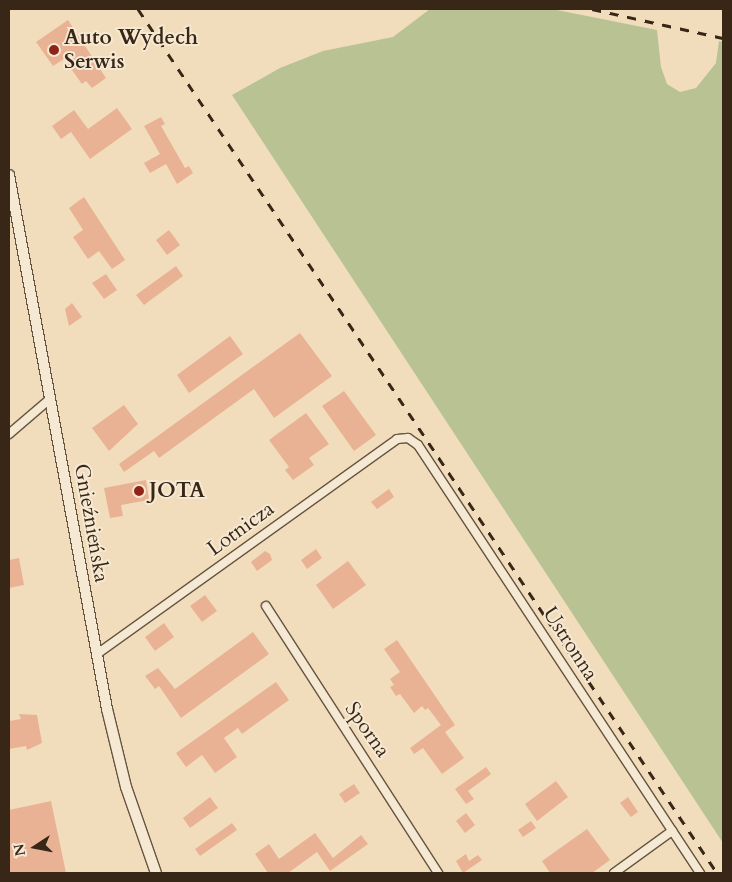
<!DOCTYPE html>
<meta charset="utf-8">
<style>
body{margin:0}
#map{position:relative;width:732px;height:882px;overflow:hidden;background:#f1ddbc;font-family:Cardo,serif}
div>[style]{position:absolute}
[style*='--x']{left:calc(var(--x)*1px);top:calc(var(--y)*1px);width:calc(var(--w)*1px);rotate:calc(var(--a)*1deg)}
.green>*{inset:0;background:#b8c292}
.building>*{inset:0;background:#eab294}
.roads{filter:drop-shadow(1px 0 #665440) drop-shadow(-1px 0 #665440) drop-shadow(0 1px #665440) drop-shadow(0 -1px #665440)}
.minor>*{height:8px;margin:-4px;padding:0 4px;transform-origin:4px;border-radius:4px;background:#f6e9d3}
.secondary>*{height:10px;margin:-5px;padding:0 5px;transform-origin:5px;border-radius:5px;background:#f6e9d3}
.rail>*{height:3px;margin-top:-1.5px;transform-origin:0;background:repeating-linear-gradient(90deg,#382617 0 9px,transparent 0 18px)}
.dots>*{width:14px;height:14px;translate:-50% -50%;box-sizing:border-box;border:2px solid #f6e9d3;border-radius:50%}
span{translate:-50% -50%;white-space:nowrap;text-align:center;line-height:1.15;-webkit-text-stroke:4px #f6e9d3;paint-order:stroke}
.poi-label{font-size:21px;color:#382617;font-weight:700}
.left{translate:0 -50%;text-align:left}
.street-label{font-size:21px;color:#382617}
.frame{position:absolute;inset:0;border:10px solid #382617;pointer-events:none}
.north{position:absolute;left:10px;top:822px;width:50px;height:50px;-webkit-text-stroke:4px #f6e9d3;paint-order:stroke;rotate:259deg;font-size:14px;font-weight:700;line-height:20px;text-align:center;color:#382617}
.north::after{content:'';display:block;margin:auto;width:18px;height:22px;background:#382617;clip-path:polygon(50% 0,100% 100%,50% 72%,0 100%)}
</style>
<div id="map">
<div class="green">
<i style="clip-path:polygon(430px 9px,552px 9px,657px 30px,661px 67px,667px 84px,680px 92px,696px 88px,716px 63px,719px 41px,723px 42px,723px 843px,232px 95px,280px 68px,323px 51px,393px 37px)"></i>
</div>
<div class="building">
<i style="clip-path:polygon(68px 20px,106px 78px,92px 88px,86px 81px,82px 84px,64px 59px,53px 66px,36px 42px)"></i>
<i style="clip-path:polygon(117px 108px,132px 129px,90px 159px,71px 132px,61px 139px,52px 126px,74px 110px,88px 129px)"></i>
<i style="clip-path:polygon(161px 117px,165px 124px,161px 126px,185px 168px,189px 166px,193px 173px,177px 184px,166px 164px,150px 173px,144px 163px,160px 154px,144px 126px)"></i>
<i style="clip-path:polygon(84px 197px,125px 260px,112px 269px,99px 251px,88px 259px,73px 237px,83px 230px,69px 208px)"></i>
<i style="clip-path:polygon(169px 230px,180px 245px,167px 255px,156px 240px)"></i>
<i style="clip-path:polygon(176px 266px,183px 276px,144px 305px,136px 295px)"></i>
<i style="clip-path:polygon(106px 274px,117px 290px,104px 299px,92px 283px)"></i>
<i style="clip-path:polygon(72px 303px,82px 317px,69px 326px,65px 309px)"></i>
<i style="clip-path:polygon(300px 333px,332px 376px,274px 418px,254px 389px,159px 458px,154px 451px,124px 472px,119px 464px)"></i>
<i style="clip-path:polygon(230px 336px,243px 354px,189px 393px,177px 375px)"></i>
<i style="clip-path:polygon(344px 391px,376px 435px,354px 451px,322px 406px)"></i>
<i style="clip-path:polygon(124px 405px,138px 424px,109px 451px,92px 428px)"></i>
<i style="clip-path:polygon(306px 413px,329px 444px,309px 458px,314px 465px,293px 480px,285px 470px,289px 467px,269px 440px)"></i>
<i style="clip-path:polygon(146px 480px,149px 500px,121px 505px,123px 516px,110px 518px,104px 488px)"></i>
<i style="clip-path:polygon(389px 489px,394px 497px,377px 509px,371px 502px)"></i>
<i style="clip-path:polygon(316px 549px,322px 558px,307px 569px,301px 560px)"></i>
<i style="clip-path:polygon(265px 551px,270px 554px,272px 560px,257px 571px,251px 562px)"></i>
<i style="clip-path:polygon(19px 558px,24px 585px,9px 588px,9px 560px)"></i>
<i style="clip-path:polygon(348px 561px,366px 585px,333px 609px,316px 585px)"></i>
<i style="clip-path:polygon(205px 595px,217px 611px,202px 622px,190px 606px)"></i>
<i style="clip-path:polygon(164px 623px,174px 637px,155px 651px,145px 637px)"></i>
<i style="clip-path:polygon(253px 632px,269px 654px,181px 718px,159px 686px,155px 689px,145px 676px,158px 668px,175px 689px)"></i>
<i style="clip-path:polygon(397px 640px,455px 725px,445px 732px,464px 758px,442px 774px,423px 748px,414px 754px,410px 748px,441px 725px,428px 708px,425px 710px,422px 706px,414px 713px,400px 694px,396px 696px,390px 687px,394px 685px,390px 679px,400px 672px,384px 649px)"></i>
<i style="clip-path:polygon(276px 682px,289px 700px,242px 734px,238px 728px,224px 738px,237px 757px,215px 773px,202px 755px,186px 767px,176px 753px)"></i>
<i style="clip-path:polygon(19px 714px,37px 715px,42px 743px,27px 750px,26px 746px,9px 749px,9px 721px,21px 719px)"></i>
<i style="clip-path:polygon(486px 767px,491px 774px,468px 791px,474px 799px,466px 804px,455px 789px)"></i>
<i style="clip-path:polygon(556px 781px,568px 797px,537px 821px,525px 804px)"></i>
<i style="clip-path:polygon(354px 784px,360px 793px,345px 803px,339px 794px)"></i>
<i style="clip-path:polygon(210px 797px,218px 808px,190px 828px,183px 818px)"></i>
<i style="clip-path:polygon(628px 797px,638px 812px,631px 817px,620px 803px)"></i>
<i style="clip-path:polygon(51px 801px,66px 873px,9px 873px,9px 810px)"></i>
<i style="clip-path:polygon(466px 813px,475px 825px,465px 833px,456px 821px)"></i>
<i style="clip-path:polygon(531px 821px,536px 828px,523px 837px,518px 830px)"></i>
<i style="clip-path:polygon(232px 823px,237px 830px,200px 856px,195px 849px)"></i>
<i style="clip-path:polygon(587px 829px,610px 860px,592px 873px,550px 873px,542px 861px)"></i>
<i style="clip-path:polygon(315px 833px,333px 858px,361px 835px,368px 844px,330px 871px,317px 852px,288px 873px,268px 873px,255px 854px,269px 844px,279px 859px)"></i>
<i style="clip-path:polygon(466px 854px,469px 861px,478px 855px,482px 860px,463px 873px,456px 861px)"></i>
</div>
<div class="roads">
<div class="minor">
<i style="--x:9;--y:434;--w:54;--a:-40.5"></i>
<i style="--x:266;--y:606;--w:318;--a:57.2"></i>
<i style="--x:97;--y:654;--w:369;--a:-35.6"></i>
<i style="--x:397;--y:439;--w:11;--a:-5"></i>
<i style="--x:408;--y:438;--w:12;--a:35"></i>
<i style="--x:418;--y:445;--w:513;--a:56.62"></i>
<i style="--x:614;--y:873;--w:72;--a:-35.9"></i>
</div>
<div class="secondary">
<i style="--x:9;--y:175;--w:543;--a:79.6"></i>
<i style="--x:107;--y:709;--w:80;--a:76.3"></i>
<i style="--x:126;--y:787;--w:91;--a:70.8"></i>
</div>
</div>
<div class="rail">
<i style="--x:138;--y:9;--w:1040;--a:56.17"></i>
<i style="--x:592;--y:9;--w:134;--a:12.5"></i>
</div>
<div class="dots">
<i style="left:54px;top:50px;background:#8f2418"></i>
<i style="left:139px;top:491px;background:#8f2418"></i>
</div>
<div class="poi-label">
<span class="left" style="left:64px;top:50px">Auto Wydech<br>Serwis</span>
<span class="left" style="left:149px;top:491px">JOTA</span>
</div>
<div class="street-label">
<span style="left:91px;top:523px;rotate:80deg">Gnieźnieńska</span>
<span style="left:241px;top:529px;rotate:-36deg">Lotnicza</span>
<span style="left:570px;top:644px;rotate:57deg">Ustronna</span>
<span style="left:367px;top:730px;rotate:55deg">Sporna</span>
</div>
<div class="frame"></div>
<div class="north">N</div>
</div>
